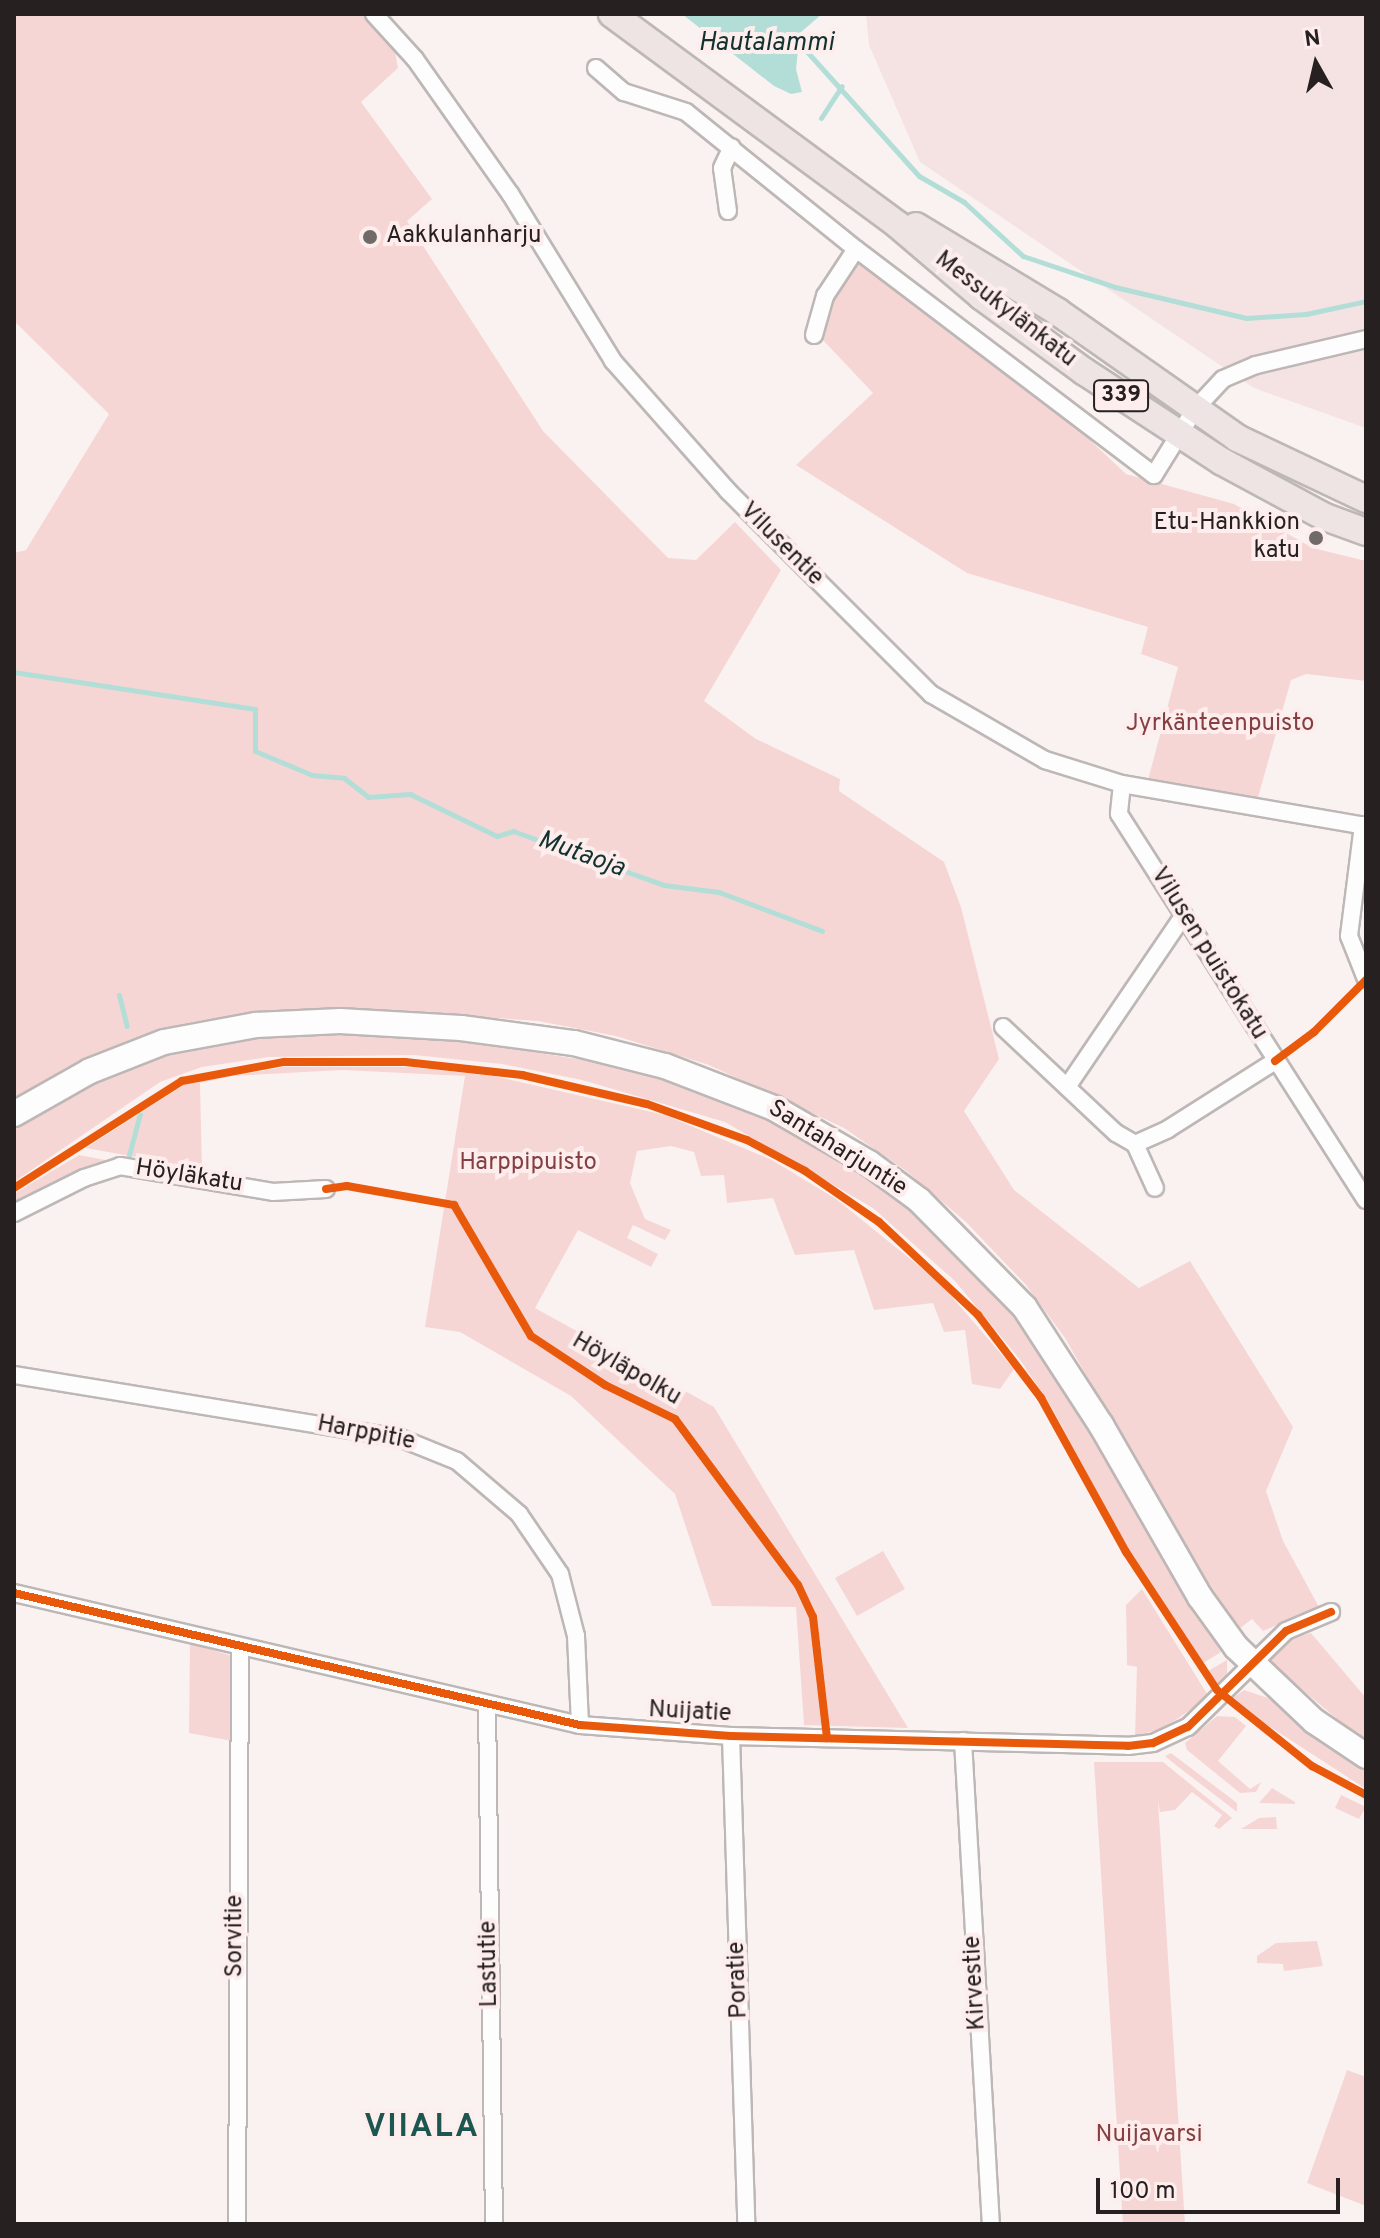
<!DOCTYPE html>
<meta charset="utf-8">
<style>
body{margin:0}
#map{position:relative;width:1380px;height:2238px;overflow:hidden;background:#faf2f0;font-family:Overpass,sans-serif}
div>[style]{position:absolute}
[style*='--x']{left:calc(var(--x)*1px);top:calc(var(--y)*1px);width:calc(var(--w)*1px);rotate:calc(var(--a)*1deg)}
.built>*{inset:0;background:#f4e3e2}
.green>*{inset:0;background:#f6d6d5}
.water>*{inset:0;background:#b3ded8}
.stream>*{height:5px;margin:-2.5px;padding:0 2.5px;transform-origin:2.5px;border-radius:2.5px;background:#b3ded8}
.roads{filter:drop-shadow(2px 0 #bdb7b6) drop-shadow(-2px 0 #bdb7b6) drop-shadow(0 2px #bdb7b6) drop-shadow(0 -2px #bdb7b6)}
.street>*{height:16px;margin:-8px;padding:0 8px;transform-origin:8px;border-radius:8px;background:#fefdfd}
.secondary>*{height:24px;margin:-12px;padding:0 12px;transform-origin:12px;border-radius:12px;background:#fefdfd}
.primary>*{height:26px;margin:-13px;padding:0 13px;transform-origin:13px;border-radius:13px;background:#eee4e4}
.cycleway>*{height:8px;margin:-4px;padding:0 4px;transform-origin:4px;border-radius:4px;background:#e8590c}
.dots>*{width:22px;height:22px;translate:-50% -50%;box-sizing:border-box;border:4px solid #fdeeed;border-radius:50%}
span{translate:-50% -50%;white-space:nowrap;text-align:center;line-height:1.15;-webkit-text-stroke:8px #fdeeed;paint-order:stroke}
.shield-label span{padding:2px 6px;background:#fdeeed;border:2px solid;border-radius:6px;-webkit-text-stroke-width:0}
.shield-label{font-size:22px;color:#262020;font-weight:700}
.poi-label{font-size:24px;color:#262020}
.left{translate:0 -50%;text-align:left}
.right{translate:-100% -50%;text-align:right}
.street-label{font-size:24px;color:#262020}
.park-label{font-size:24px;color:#853f42}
.water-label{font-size:26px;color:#11322f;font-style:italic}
.district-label{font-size:32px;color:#1c5651;font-weight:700;letter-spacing:2px}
.frame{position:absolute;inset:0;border:16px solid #262020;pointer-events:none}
.north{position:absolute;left:1276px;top:24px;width:80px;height:80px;-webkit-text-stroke:6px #fdeeed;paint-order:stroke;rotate:352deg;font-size:22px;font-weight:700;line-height:32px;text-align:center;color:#262020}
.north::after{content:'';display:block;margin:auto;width:28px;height:36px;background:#262020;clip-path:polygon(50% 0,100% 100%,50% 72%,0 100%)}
.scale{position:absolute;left:1096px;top:2178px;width:244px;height:36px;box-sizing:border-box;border:4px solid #262020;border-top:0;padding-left:10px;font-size:24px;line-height:28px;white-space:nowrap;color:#262020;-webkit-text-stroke:6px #fdeeed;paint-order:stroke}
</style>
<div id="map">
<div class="built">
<i style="clip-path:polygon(866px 14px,1366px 14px,1366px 428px,1254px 388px,920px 162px,869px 45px)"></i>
</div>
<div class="green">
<i style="clip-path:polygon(14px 14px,362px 14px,395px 52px,398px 68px,361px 102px,432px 199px,407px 221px,543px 431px,668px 558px,696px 560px,735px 522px,781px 570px,704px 701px,756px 739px,840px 779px,839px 791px,944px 862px,961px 907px,999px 1059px,964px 1111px,1014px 1190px,1139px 1288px,1190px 1261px,1293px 1427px,1266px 1491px,1283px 1541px,1319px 1607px,1263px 1631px,1252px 1619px,1239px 1629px,1177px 1535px,1065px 1338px,1026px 1285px,966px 1222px,905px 1170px,844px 1128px,709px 1065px,616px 1036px,538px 1021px,349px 1008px,265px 1011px,192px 1022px,134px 1038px,67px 1067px,14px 1099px,14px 553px,26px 550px,109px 414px,14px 321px)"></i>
<i style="clip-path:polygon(856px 260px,1061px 413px,1126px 474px,1234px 504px,1313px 548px,1366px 561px,1366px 681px,1306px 674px,1291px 680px,1257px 801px,1148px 780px,1178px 667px,1141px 654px,1148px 627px,967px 573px,796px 465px,873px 393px,821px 338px,838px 284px)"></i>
<i style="clip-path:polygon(295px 1030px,454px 1039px,608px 1064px,732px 1101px,792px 1130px,867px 1177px,961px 1252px,1007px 1302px,1087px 1419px,1150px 1537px,1221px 1652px,1202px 1664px,1136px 1564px,1052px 1408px,1021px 1361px,955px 1281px,873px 1208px,725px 1122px,582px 1080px,502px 1064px,414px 1055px,269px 1057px,202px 1067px,160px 1082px,14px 1182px,14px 1127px,56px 1099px,146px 1055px)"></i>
<i style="clip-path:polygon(284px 1067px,409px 1067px,494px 1076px,665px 1115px,772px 1160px,836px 1199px,940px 1283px,1014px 1369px,1000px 1389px,972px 1384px,965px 1330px,944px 1332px,933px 1303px,874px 1310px,854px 1250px,795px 1255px,773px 1198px,727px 1203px,724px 1175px,701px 1176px,694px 1152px,671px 1146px,637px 1151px,630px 1183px,645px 1219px,671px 1230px,665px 1240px,633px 1225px,627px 1238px,658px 1254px,651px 1267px,578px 1230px,535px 1308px,714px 1407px,908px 1728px,804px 1725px,796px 1607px,712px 1606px,675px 1494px,571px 1396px,460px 1332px,425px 1327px,465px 1076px,342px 1070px,232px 1076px,200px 1083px,202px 1169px,86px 1148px,185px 1084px)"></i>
<i style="clip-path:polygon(79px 1155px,111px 1161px,14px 1209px,14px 1194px)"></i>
<i style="clip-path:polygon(883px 1551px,905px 1589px,857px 1616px,835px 1578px)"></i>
<i style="clip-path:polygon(1142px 1589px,1209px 1697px,1164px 1728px,1135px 1736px,1137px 1667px,1127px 1665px,1126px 1605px)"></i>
<i style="clip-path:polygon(1311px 1633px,1366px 1698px,1366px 1743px,1269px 1662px,1284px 1641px)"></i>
<i style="clip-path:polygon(190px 1643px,232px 1656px,232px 1741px,189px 1733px)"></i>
<i style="clip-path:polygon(1227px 1660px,1227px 1676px,1219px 1687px,1208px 1671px)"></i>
<i style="clip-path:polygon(1244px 1690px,1268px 1698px,1366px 1770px,1366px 1789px,1241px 1708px,1233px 1698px)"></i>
<i style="clip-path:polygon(1217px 1716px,1235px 1717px,1246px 1726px,1218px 1761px,1250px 1789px,1261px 1782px,1256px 1792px,1240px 1793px,1187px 1750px,1185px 1743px)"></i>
<i style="clip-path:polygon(1171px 1753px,1237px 1803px,1237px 1812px,1172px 1762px,1165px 1756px)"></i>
<i style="clip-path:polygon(1094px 1762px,1163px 1762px,1232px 1818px,1219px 1829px,1214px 1826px,1222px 1815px,1192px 1792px,1175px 1810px,1160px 1812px,1158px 1801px,1185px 2224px,1123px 2224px)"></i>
<i style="clip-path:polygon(1272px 1788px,1295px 1802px,1295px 1804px,1259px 1803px)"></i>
<i style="clip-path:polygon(1341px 1795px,1366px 1807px,1359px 1819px,1335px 1808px)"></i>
<i style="clip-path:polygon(1276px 1817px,1277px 1829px,1241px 1829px,1259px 1818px)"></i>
<i style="clip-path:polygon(1317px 1941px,1323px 1966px,1284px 1971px,1283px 1964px,1257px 1963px,1257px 1956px,1276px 1943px)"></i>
<i style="clip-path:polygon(1347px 2070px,1366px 2077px,1366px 2206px,1307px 2183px)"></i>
</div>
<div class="water">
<i style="clip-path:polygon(682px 14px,822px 14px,800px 33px,796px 69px,802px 92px,791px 94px,774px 86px)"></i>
</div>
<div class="stream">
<i style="--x:801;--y:45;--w:176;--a:48"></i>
<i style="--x:919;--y:176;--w:52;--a:30"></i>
<i style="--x:964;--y:202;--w:80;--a:42.5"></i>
<i style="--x:1023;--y:256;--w:97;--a:18.6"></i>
<i style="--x:1115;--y:287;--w:135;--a:13.3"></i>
<i style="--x:1246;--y:318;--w:60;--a:-3.8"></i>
<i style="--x:1306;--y:314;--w:61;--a:-12.2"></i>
<i style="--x:821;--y:118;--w:38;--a:-57"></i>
<i style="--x:14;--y:672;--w:244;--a:8.7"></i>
<i style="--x:255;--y:709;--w:42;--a:90"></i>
<i style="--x:255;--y:751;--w:62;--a:22.8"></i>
<i style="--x:312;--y:775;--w:32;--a:5"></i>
<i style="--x:344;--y:778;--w:31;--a:38"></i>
<i style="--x:368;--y:797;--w:42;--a:-4.1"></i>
<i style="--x:410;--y:794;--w:97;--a:25.8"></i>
<i style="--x:497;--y:836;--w:17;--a:-17"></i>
<i style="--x:513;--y:831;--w:160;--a:19.7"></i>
<i style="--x:664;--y:885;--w:55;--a:7.3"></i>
<i style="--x:719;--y:892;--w:110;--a:20.7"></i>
<i style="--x:119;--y:995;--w:32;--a:76"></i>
<i style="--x:129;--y:1155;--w:42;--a:-75"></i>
</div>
<div class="roads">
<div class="street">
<i style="--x:374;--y:14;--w:61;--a:47.7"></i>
<i style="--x:415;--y:59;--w:166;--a:54.8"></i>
<i style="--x:511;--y:195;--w:195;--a:58.4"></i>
<i style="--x:613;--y:361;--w:174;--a:48.5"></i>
<i style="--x:728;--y:491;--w:287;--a:45"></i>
<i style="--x:931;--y:694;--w:132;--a:30.1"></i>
<i style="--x:1045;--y:760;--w:81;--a:17.3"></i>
<i style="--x:1122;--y:784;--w:248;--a:9.8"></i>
<i style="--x:596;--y:68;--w:37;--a:41"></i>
<i style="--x:624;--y:92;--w:65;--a:17.9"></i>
<i style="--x:686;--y:112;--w:218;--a:38.9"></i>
<i style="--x:856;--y:249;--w:374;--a:37.2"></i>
<i style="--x:1154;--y:475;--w:78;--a:-58.2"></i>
<i style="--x:1195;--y:409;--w:41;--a:-47"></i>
<i style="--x:1223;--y:379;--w:36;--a:-23"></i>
<i style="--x:1256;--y:365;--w:113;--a:-13.3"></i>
<i style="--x:728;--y:211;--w:43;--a:-97.9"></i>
<i style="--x:722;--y:168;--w:23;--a:-65"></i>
<i style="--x:814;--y:335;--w:41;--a:-74.2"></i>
<i style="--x:825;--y:296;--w:56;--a:-56.6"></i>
<i style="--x:1122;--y:784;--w:30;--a:96"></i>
<i style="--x:1119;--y:814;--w:458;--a:57.4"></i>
<i style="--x:1363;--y:825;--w:112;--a:97.2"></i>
<i style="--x:1349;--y:936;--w:46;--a:68.4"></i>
<i style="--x:1003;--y:1027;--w:155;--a:43.2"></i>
<i style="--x:1116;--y:1133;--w:22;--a:30"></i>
<i style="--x:1135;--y:1144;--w:36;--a:-24"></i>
<i style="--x:1168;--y:1129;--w:127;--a:-32.4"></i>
<i style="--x:1067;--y:1087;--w:207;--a:-55.8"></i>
<i style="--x:1135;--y:1144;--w:48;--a:65.6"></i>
<i style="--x:14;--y:1213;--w:78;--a:-26.6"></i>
<i style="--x:84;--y:1178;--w:38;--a:-18"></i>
<i style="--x:120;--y:1166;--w:155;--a:9.6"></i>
<i style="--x:273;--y:1192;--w:53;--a:-3.2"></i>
<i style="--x:14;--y:1375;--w:391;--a:9.3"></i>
<i style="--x:400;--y:1438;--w:61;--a:22"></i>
<i style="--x:457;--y:1461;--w:82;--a:40.5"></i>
<i style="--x:519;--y:1514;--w:73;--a:55.7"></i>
<i style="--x:560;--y:1574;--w:64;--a:75.5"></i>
<i style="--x:576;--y:1636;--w:89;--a:87.4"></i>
<i style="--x:14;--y:1593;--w:581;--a:13.13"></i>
<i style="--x:580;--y:1725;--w:151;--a:4.2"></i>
<i style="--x:731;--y:1736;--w:397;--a:1.4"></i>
<i style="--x:1128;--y:1746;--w:25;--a:-7"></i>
<i style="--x:1153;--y:1743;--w:38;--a:-25"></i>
<i style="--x:1188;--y:1727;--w:137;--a:-44.4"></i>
<i style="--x:1286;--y:1631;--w:49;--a:-22.9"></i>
<i style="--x:487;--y:1704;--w:520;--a:89.23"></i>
<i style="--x:731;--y:1736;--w:488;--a:88.2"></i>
<i style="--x:963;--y:1741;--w:484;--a:86.7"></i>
<i style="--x:237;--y:2224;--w:576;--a:-89.7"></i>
</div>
<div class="secondary">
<i style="--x:14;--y:1114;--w:87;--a:-29.5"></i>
<i style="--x:90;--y:1071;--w:79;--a:-21.4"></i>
<i style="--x:164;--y:1042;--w:94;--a:-10.5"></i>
<i style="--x:256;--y:1025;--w:84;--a:-2.7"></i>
<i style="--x:340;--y:1021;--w:121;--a:3.3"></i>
<i style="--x:461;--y:1028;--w:114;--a:7.6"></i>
<i style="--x:574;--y:1043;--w:94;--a:14.2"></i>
<i style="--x:665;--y:1066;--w:117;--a:21.1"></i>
<i style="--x:774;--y:1108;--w:110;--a:30.1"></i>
<i style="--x:869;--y:1163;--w:62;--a:36.5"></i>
<i style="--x:919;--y:1200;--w:151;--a:45.5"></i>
<i style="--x:1025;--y:1308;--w:140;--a:57"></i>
<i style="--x:1101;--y:1425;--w:198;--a:60.1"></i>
<i style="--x:1200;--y:1597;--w:62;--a:54.2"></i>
<i style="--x:1236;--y:1647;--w:108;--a:43.5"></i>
<i style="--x:1314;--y:1721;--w:63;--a:33.9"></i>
</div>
<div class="primary">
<i style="--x:612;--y:14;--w:355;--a:36.4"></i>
<i style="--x:898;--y:225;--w:109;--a:40.5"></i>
<i style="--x:981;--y:296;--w:129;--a:36.2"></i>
<i style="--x:1085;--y:372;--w:163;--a:33.2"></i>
<i style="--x:1221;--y:461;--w:118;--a:28.3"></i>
<i style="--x:1325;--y:517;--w:44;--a:20.1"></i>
<i style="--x:916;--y:226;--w:166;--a:31.2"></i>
<i style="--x:1058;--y:312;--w:219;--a:35.1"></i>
<i style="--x:1237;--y:438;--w:143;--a:25.3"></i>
</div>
</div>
<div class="cycleway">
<i style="--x:1275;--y:1061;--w:49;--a:-36.6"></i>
<i style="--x:1314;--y:1032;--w:74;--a:-45"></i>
<i style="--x:14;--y:1188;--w:199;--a:-32.5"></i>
<i style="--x:182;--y:1081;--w:104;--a:-10.6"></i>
<i style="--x:284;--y:1062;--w:121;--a:0"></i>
<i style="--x:405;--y:1062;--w:118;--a:6.3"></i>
<i style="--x:522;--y:1075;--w:128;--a:13.1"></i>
<i style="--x:647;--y:1104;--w:106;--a:19.8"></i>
<i style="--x:747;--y:1140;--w:66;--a:28.1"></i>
<i style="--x:805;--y:1171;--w:90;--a:34.6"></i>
<i style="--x:879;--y:1222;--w:136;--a:43.2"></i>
<i style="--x:978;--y:1315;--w:104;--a:52.8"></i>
<i style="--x:1041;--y:1398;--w:176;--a:61.1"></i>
<i style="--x:1126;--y:1552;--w:165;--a:56.6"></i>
<i style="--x:1217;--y:1690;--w:122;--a:38.7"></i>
<i style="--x:1312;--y:1766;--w:61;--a:28.2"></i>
<i style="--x:326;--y:1189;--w:21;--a:-8"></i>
<i style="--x:347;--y:1186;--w:109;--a:10.1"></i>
<i style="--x:454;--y:1205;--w:152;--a:59.6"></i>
<i style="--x:531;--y:1336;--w:89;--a:33.5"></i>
<i style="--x:605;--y:1385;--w:78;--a:25.9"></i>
<i style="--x:675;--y:1419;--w:207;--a:53.5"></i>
<i style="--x:798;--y:1585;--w:35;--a:65"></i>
<i style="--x:813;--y:1617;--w:122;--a:83.4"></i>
<i style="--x:14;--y:1593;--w:581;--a:13.13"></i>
<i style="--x:580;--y:1725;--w:151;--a:4.2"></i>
<i style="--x:731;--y:1736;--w:397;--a:1.4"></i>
<i style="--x:1128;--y:1746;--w:25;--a:-7"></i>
<i style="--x:1153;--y:1743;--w:38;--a:-25"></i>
<i style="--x:1188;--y:1727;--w:137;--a:-44.4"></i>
<i style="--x:1286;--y:1631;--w:49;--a:-22.9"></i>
</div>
<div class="dots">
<i style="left:370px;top:237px;background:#706a69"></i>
<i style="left:1316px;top:538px;background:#706a69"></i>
</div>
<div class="shield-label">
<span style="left:1121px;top:396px">339</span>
</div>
<div class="poi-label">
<span class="left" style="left:386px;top:237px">Aakkulanharju</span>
<span class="right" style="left:1300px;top:538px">Etu-Hankkion<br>katu</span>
</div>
<div class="street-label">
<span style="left:1005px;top:310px;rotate:38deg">Messukylänkatu</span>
<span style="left:781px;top:545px;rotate:45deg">Vilusentie</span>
<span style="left:1208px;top:954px;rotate:58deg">Vilusen puistokatu</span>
<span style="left:837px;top:1149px;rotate:32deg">Santaharjuntie</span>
<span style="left:189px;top:1177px;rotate:9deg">Höyläkatu</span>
<span style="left:626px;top:1370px;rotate:30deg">Höyläpolku</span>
<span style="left:366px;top:1434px;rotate:11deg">Harppitie</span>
<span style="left:690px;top:1713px;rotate:3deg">Nuijatie</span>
<span style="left:236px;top:1936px;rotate:-90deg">Sorvitie</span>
<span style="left:490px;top:1964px;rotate:-91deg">Lastutie</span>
<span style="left:739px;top:1980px;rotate:-92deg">Poratie</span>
<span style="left:976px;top:1983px;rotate:-93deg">Kirvestie</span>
</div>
<div class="park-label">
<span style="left:1220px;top:725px">Jyrkänteenpuisto</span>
<span style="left:528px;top:1164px">Harppipuisto</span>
<span style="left:1149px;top:2136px">Nuijavarsi</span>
</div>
<div class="water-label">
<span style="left:766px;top:44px">Hautalammi</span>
<span style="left:581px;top:855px;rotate:20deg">Mutaoja</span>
</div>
<div class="district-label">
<span style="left:422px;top:2128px">VIIALA</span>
</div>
<div class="frame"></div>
<div class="north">N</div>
<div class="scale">100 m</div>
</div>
